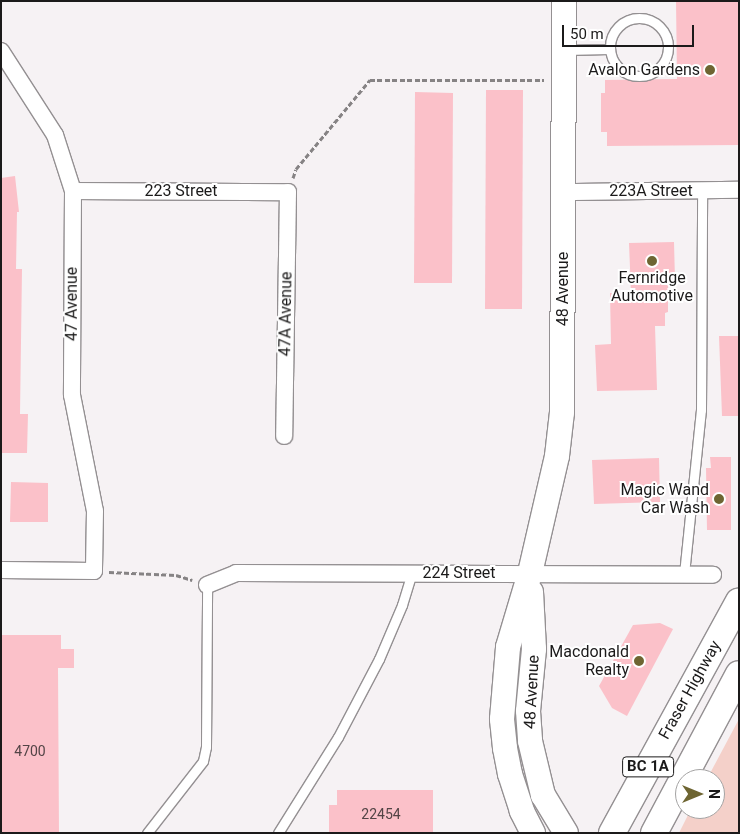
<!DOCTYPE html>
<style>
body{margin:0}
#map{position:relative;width:740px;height:834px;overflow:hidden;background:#f6f2f4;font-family:Roboto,sans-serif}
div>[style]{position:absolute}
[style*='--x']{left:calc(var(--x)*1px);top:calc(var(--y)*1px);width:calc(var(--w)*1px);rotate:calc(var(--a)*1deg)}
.green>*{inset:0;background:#f4d0c9}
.building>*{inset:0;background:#fbc1c9}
.path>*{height:3px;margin-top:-1.5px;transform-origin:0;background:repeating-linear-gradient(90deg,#868384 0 5px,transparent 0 7.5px)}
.roads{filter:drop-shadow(1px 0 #949092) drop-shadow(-1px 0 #949092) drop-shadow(0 1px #949092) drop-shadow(0 -1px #949092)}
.service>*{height:9px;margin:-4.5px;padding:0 4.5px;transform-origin:4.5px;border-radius:4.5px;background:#fff}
.service>.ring{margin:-4.5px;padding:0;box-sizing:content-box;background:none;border:9px solid #fff;border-radius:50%}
.minor>*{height:16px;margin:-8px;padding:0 8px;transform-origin:8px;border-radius:8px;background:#fff}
.secondary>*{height:24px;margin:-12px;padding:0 12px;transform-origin:12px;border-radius:12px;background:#fff}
.primary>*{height:26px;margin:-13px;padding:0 13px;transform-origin:13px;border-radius:13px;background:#fff}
.dots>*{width:14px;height:14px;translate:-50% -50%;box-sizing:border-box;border:2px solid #fff;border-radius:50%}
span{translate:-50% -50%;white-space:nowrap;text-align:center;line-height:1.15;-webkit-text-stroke:4px #fff;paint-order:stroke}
.number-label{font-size:14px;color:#534446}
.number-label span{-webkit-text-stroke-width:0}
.shield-label span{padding:1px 4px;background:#fff;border:1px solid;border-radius:4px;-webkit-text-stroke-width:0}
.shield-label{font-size:15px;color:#1b1a1a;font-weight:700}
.poi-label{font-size:16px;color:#1b1a1a}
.right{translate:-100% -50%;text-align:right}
.street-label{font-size:16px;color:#1b1a1a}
.frame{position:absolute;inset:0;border:2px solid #1b1a1a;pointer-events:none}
.north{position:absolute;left:675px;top:769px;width:50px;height:50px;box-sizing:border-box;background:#fff;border:1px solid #a4a3a3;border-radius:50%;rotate:90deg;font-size:14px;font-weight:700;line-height:20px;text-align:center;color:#1b1a1a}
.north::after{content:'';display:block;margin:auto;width:18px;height:22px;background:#6e6532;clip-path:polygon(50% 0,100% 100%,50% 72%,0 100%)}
.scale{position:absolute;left:562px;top:25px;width:132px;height:22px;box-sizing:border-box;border:2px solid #1b1a1a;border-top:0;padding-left:6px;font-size:15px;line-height:18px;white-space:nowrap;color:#1b1a1a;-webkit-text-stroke:4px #fff;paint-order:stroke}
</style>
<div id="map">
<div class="green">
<i style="clip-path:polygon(739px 719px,739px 833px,679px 833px,691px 809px,715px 809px,715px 779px,707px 779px)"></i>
</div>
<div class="building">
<i style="clip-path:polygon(676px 1px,739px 1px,739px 145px,607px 146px,607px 132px,601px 132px,601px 93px,605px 93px,605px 80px,677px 79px)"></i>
<i style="clip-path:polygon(486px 90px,523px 90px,522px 309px,485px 309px)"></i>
<i style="clip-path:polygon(415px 92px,453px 93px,452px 283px,414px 283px)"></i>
<i style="clip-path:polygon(15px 176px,19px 212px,17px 212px,16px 269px,22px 269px,20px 414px,28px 414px,27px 453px,1px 453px,1px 178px)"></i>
<i style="clip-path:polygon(674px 242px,675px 280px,668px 280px,668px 312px,665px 313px,665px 326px,655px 326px,657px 390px,597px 391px,595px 345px,611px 344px,610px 293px,631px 293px,629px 243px)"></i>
<i style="clip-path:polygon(719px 336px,739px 336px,739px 416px,722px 416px)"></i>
<i style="clip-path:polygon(710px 457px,731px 457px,731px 530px,707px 530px,706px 468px,711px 468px)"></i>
<i style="clip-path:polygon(659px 458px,660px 502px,594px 504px,592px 460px)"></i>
<i style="clip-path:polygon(11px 482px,48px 483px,48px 522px,10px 522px)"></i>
<i style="clip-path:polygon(660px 623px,673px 629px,627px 716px,612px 708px,599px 686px,633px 625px)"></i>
<i style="clip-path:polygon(1px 635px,61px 635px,61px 649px,74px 649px,74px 668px,58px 668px,59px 833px,1px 833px)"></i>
<i style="clip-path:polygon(337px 790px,433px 790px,433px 833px,329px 833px,329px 805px,337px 805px)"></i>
</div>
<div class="path">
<i style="--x:293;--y:178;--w:9;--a:-72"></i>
<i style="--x:296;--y:169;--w:116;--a:-50.3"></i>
<i style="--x:370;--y:80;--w:174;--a:0"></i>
<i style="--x:109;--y:572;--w:67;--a:2.6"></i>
<i style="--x:176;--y:575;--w:17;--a:17"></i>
</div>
<div class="roads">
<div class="service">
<i class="ring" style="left:610px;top:18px;width:49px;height:49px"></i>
<i style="--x:565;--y:50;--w:44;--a:-1.3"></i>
<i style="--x:684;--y:574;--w:165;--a:-84.1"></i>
<i style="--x:701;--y:410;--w:219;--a:-89.7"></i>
<i style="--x:147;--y:833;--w:91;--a:-52.1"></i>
<i style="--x:203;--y:761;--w:14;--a:-78"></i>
<i style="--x:206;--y:747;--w:162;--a:-89.6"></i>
<i style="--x:278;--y:833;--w:113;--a:-58"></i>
<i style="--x:338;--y:737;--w:88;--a:-62.3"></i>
<i style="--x:379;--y:659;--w:59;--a:-66.9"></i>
<i style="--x:402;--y:605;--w:34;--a:-73"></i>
</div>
<div class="minor">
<i style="--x:1;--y:51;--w:100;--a:57.3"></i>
<i style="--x:55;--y:135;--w:59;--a:72.2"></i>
<i style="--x:73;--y:191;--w:204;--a:90.3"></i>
<i style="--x:72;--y:395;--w:118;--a:78.8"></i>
<i style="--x:95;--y:511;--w:60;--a:91"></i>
<i style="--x:94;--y:571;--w:93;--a:-179.4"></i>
<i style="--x:73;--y:191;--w:215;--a:0.3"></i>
<i style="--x:288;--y:192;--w:244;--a:90.9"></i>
<i style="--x:564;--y:192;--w:175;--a:-0.7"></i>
<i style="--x:207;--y:585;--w:31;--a:-22"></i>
<i style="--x:236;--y:573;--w:477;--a:0.2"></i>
</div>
<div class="secondary">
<i style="--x:531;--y:592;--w:57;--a:87"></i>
<i style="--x:534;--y:649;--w:62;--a:95.5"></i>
<i style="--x:528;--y:711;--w:30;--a:86"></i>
<i style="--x:530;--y:741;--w:56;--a:76.5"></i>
<i style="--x:543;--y:795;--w:44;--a:58.8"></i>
<i style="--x:533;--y:833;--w:25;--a:-117"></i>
<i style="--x:522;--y:811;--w:39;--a:-108"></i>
<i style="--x:510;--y:774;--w:26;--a:-101"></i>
<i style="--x:505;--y:748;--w:29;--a:-96"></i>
<i style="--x:502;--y:719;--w:72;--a:-85.2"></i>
<i style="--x:508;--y:647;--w:77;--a:-73.4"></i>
<i style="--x:530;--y:573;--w:120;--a:-77"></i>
<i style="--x:557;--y:456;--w:44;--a:-83.5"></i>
<i style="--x:562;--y:412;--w:411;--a:-89.7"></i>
</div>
<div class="primary">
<i style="--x:612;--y:833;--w:264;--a:-61.3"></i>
<i style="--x:654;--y:833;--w:180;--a:-61.9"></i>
</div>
</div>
<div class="dots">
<i style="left:710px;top:70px;background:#6e6532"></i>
<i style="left:652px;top:261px;background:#6e6532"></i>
<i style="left:719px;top:499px;background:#6e6532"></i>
<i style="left:639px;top:661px;background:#6e6532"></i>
</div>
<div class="number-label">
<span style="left:30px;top:751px">4700</span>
<span style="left:381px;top:814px">22454</span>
</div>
<div class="shield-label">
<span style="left:648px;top:767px">BC 1A</span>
</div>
<div class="poi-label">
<span class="right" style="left:700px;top:70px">Avalon Gardens</span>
<span style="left:652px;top:287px">Fernridge<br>Automotive</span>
<span class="right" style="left:709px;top:499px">Magic Wand<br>Car Wash</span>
<span class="right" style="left:629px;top:661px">Macdonald<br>Realty</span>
</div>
<div class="street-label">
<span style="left:181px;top:191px">223 Street</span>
<span style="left:651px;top:191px">223A Street</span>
<span style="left:563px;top:289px;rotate:-90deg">48 Avenue</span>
<span style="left:72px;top:304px;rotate:-90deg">47 Avenue</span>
<span style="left:286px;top:314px;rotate:-89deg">47A Avenue</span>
<span style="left:459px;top:573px">224 Street</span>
<span style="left:690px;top:690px;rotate:-61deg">Fraser Highway</span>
<span style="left:532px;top:692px;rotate:-87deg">48 Avenue</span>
</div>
<div class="frame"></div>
<div class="north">N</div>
<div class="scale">50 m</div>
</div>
